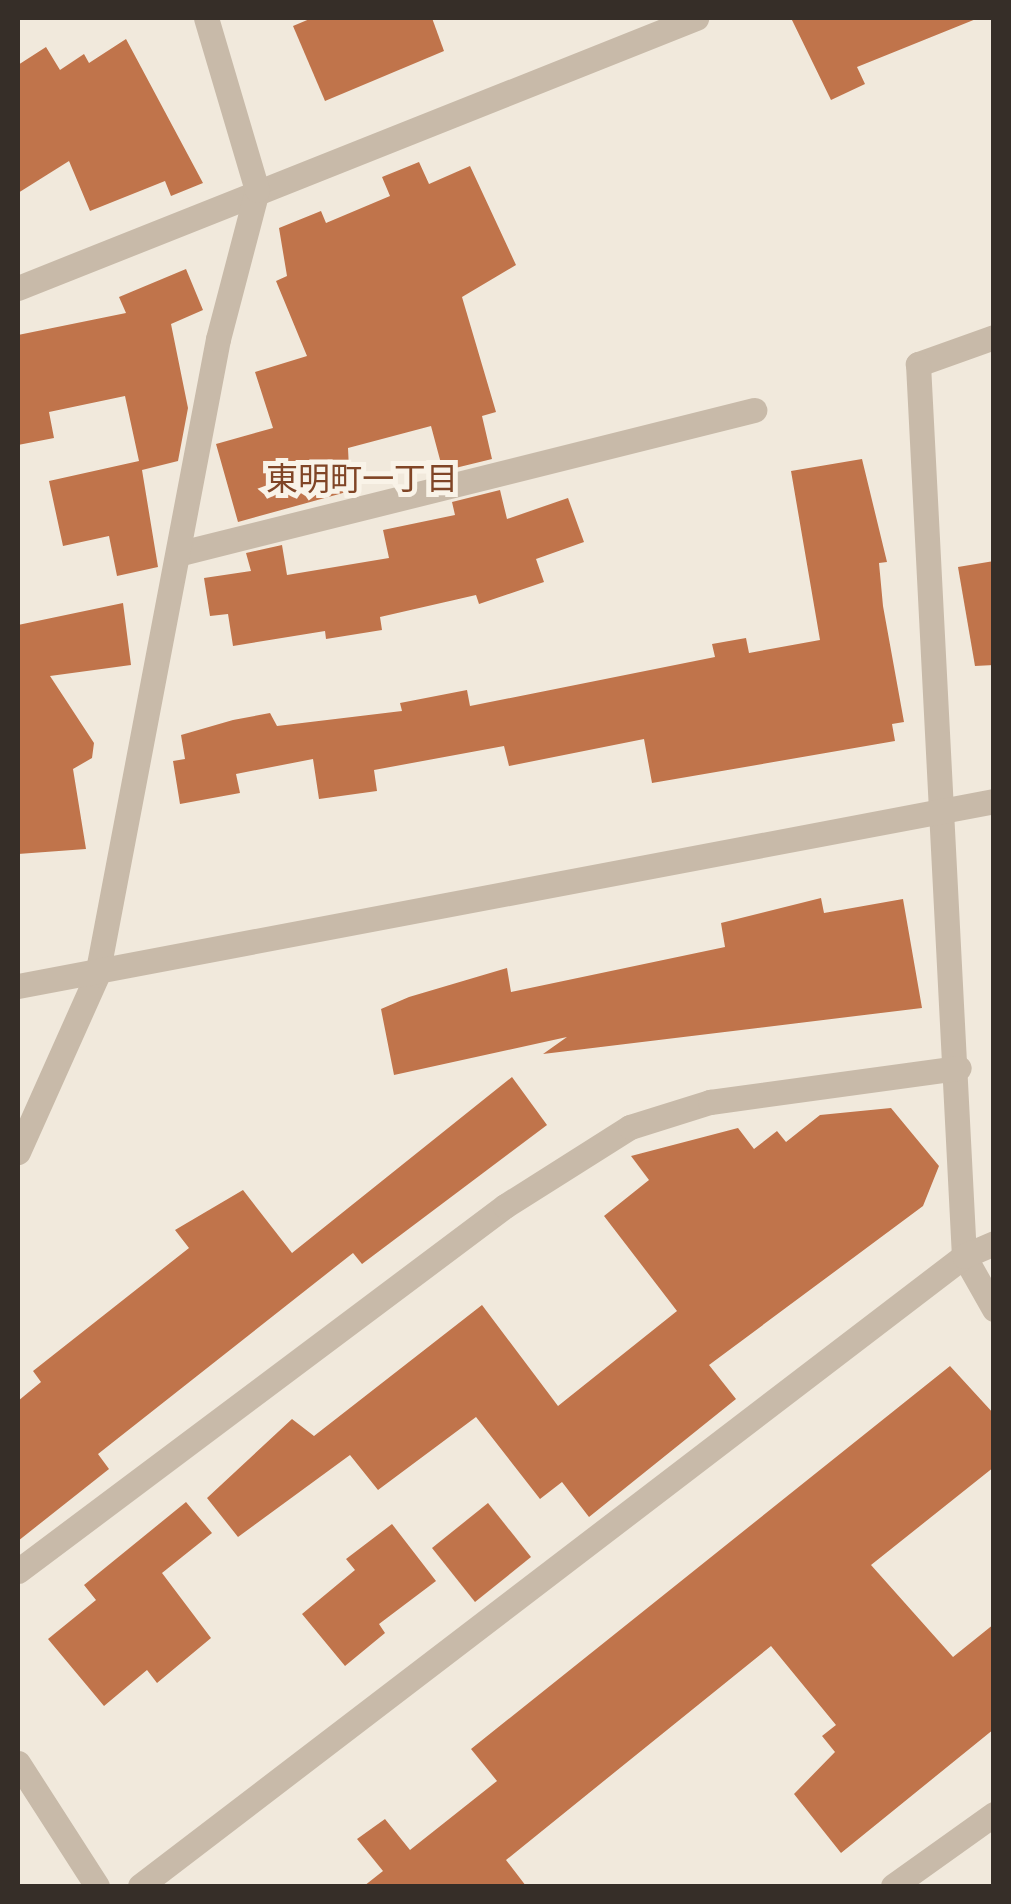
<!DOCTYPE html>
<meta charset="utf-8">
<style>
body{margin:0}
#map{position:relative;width:1011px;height:1904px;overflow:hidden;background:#f1e9dc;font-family:"Noto Sans","Noto Sans JP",sans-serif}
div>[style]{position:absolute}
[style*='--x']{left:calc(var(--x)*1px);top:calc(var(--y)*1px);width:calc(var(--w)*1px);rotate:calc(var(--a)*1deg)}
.building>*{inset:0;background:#c0744b}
.minor>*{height:25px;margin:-12.5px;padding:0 12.5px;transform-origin:12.5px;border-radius:12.5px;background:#c8baa9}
.tertiary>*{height:25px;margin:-12.5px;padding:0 12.5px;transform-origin:12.5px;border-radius:12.5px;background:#c8baa9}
span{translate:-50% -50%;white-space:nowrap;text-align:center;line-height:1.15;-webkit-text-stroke:10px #f9f3e8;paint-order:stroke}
.neighbourhood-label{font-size:32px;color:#804526}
.frame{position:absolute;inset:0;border:20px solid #362e28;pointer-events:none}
</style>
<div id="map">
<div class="building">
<i style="clip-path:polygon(312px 18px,432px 18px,444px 51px,325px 101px,293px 26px)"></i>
<i style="clip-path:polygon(791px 18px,975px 18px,976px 19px,857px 67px,865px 84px,831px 100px)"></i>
<i style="clip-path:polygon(126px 39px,203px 183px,171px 196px,165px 181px,90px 211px,69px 161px,18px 193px,18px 65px,46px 47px,60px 70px,84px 54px,89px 63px)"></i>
<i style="clip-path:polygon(419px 162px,429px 184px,470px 166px,516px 265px,462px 297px,496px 412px,482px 416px,492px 459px,443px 471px,431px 426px,348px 448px,350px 491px,238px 522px,216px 444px,273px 428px,255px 372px,307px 356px,276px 281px,287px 276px,279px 228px,321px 211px,326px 223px,390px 196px,382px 177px)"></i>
<i style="clip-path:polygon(186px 269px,203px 310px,171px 324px,188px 408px,178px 461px,142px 470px,158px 567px,117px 576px,109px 536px,63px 546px,49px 481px,139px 461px,125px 396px,49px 412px,54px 438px,18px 445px,18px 335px,126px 313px,119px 297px)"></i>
<i style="clip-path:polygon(862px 459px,887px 562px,879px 563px,883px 606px,904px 722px,892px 724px,895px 741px,652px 783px,644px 739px,509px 766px,504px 746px,374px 770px,377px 791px,319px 799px,313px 759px,236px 774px,240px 793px,180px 804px,173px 761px,185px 759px,181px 735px,233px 720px,270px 713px,277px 726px,402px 711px,400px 703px,467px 690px,470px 706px,715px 657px,712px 644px,746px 638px,749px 653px,820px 640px,791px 471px)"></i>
<i style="clip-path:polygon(500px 490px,507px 519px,568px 498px,584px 542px,536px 559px,544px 582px,479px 604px,476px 595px,380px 617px,382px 630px,326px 639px,325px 631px,233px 646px,228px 614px,210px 616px,204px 578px,251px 571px,246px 553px,282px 545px,287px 575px,389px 558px,383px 530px,455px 515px,452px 502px)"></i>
<i style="clip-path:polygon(994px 561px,994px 665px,975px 666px,958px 567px)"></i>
<i style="clip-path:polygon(123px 603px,131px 665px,50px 676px,94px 743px,92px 758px,73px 769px,86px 849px,18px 854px,18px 625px)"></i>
<i style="clip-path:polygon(821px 898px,824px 913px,903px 899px,922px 1008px,543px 1054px,567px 1037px,394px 1075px,381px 1009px,409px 997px,507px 968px,511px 992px,725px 947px,721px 923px)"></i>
<i style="clip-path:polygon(512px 1077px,547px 1125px,362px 1264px,353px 1253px,98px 1454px,109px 1469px,18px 1541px,18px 1401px,41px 1382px,33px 1371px,189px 1248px,175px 1230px,243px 1190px,292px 1253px)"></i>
<i style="clip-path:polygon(891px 1108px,939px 1166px,923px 1206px,709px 1365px,736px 1399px,589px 1517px,562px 1482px,540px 1499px,476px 1417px,378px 1490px,350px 1455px,238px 1537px,207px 1498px,292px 1419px,314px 1436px,482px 1305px,558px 1406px,677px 1311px,604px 1216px,649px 1180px,631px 1156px,738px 1128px,754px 1149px,777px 1131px,786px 1142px,820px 1115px)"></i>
<i style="clip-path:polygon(950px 1366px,994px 1414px,994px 1467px,871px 1565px,953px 1657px,994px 1624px,994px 1729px,841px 1853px,794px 1794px,835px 1752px,822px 1736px,836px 1725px,771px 1646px,506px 1860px,526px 1886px,364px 1886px,383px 1871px,357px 1839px,385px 1819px,410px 1850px,497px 1781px,471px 1749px)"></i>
<i style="clip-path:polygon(186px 1502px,212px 1533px,162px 1573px,211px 1638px,157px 1683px,147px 1670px,104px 1706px,48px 1639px,96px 1600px,84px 1585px)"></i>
<i style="clip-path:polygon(488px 1503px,531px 1557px,475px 1602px,432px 1548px)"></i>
<i style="clip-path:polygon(392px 1524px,436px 1581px,379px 1624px,385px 1633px,345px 1666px,302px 1614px,355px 1570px,346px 1559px)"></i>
</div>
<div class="minor">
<i style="--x:18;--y:288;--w:730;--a:-21.71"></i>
<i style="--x:994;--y:337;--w:81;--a:160.4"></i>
<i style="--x:918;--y:364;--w:893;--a:87.05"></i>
<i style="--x:964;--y:1256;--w:61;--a:60.5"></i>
<i style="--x:181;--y:553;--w:591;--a:-14.01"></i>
<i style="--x:18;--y:1152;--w:194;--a:-65.9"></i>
<i style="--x:97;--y:975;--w:647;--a:-79.23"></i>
<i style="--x:218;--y:339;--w:154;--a:-75.3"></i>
<i style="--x:257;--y:190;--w:179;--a:-106.5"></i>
<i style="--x:18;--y:1571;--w:609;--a:-36.85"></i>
<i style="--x:505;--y:1206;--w:148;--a:-32.3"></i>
<i style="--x:630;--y:1127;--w:84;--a:-17.4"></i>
<i style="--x:710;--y:1102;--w:251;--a:-7.8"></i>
<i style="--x:18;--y:1763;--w:146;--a:57.3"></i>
<i style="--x:140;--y:1886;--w:1037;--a:-37.4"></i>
<i style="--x:964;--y:1256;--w:33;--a:-23"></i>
<i style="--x:893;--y:1886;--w:124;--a:-35.5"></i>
</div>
<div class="tertiary">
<i style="--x:18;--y:986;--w:993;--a:-10.73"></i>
</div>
<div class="neighbourhood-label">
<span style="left:362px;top:478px">東明町一丁目</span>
</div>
<div class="frame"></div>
</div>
